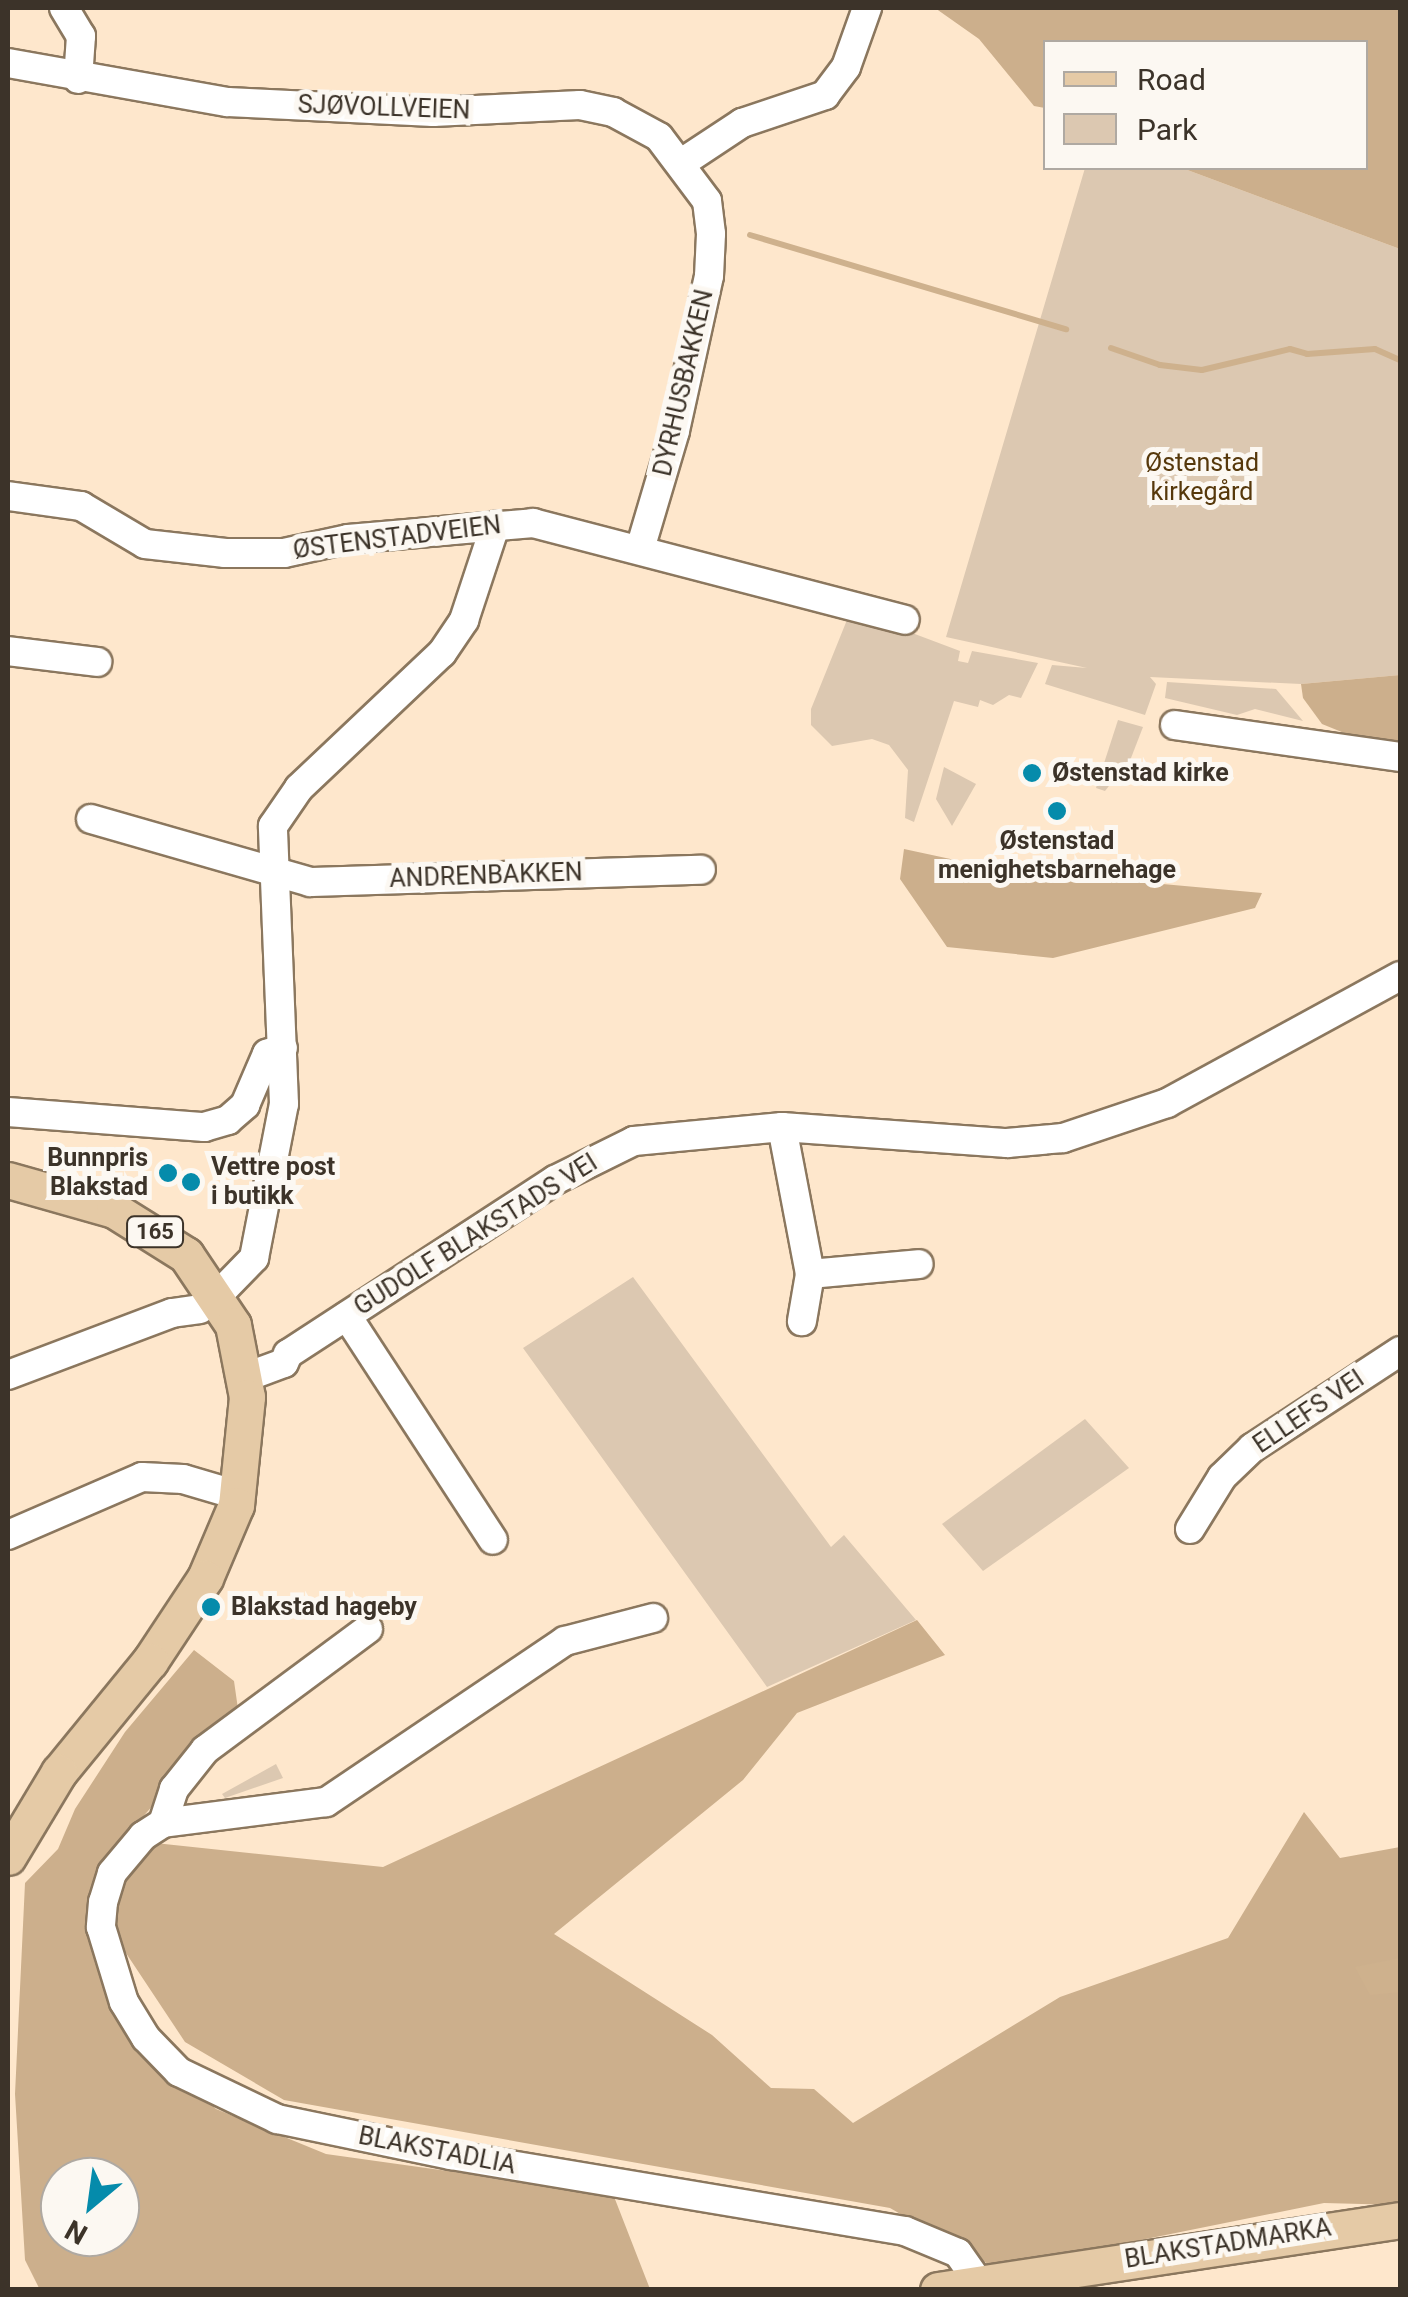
<!DOCTYPE html>
<meta charset="utf-8">
<style>
body{margin:0}
#map{position:relative;width:1408px;height:2297px;overflow:hidden;background:#fee7cc;font-family:Roboto,sans-serif}
div>[style]{position:absolute}
[style*='--x']{left:calc(var(--x)*1px);top:calc(var(--y)*1px);width:calc(var(--w)*1px);rotate:calc(var(--a)*1deg)}
.green>*{inset:0;background:#dcc8b1}
.forest>*{inset:0;background:#ccaf8c}
.water>*{inset:0;background:#ceb18d}
.stream>*{height:6px;margin:-3px;padding:0 3px;transform-origin:3px;border-radius:3px;background:#ceb18d}
.roads{filter:drop-shadow(2px 0 #8b775e) drop-shadow(-2px 0 #8b775e) drop-shadow(0 2px #8b775e) drop-shadow(0 -2px #8b775e)}
.minor>*{height:28px;margin:-14px;padding:0 14px;transform-origin:14px;border-radius:14px;background:#fff}
.major>*{height:35px;margin:-17.5px;padding:0 17.5px;transform-origin:17.5px;border-radius:17.5px;background:#e5caa6}
.dots>*{width:28px;height:28px;translate:-50% -50%;box-sizing:border-box;border:5px solid #fcf8f2;border-radius:50%}
span{translate:-50% -50%;white-space:nowrap;text-align:center;line-height:1.15;-webkit-text-stroke:10px #fcf8f2;paint-order:stroke}
.shield-label span{padding:2px 8px;background:#fcf8f2;border:2px solid;border-radius:8px;-webkit-text-stroke-width:0}
.shield-label{font-size:22px;color:#3c3329;font-weight:700}
.street-label{font-size:25px;color:#3c3329}
.park-label{font-size:25px;color:#56380b}
.poi-label{font-size:25px;color:#3c3329;font-weight:700}
.left{translate:0 -50%;text-align:left}
.right{translate:-100% -50%;text-align:right}
.frame{position:absolute;inset:0;border:10px solid #3c3329;pointer-events:none}
.legend{position:absolute;left:1043px;top:40px;width:325px;height:130px;box-sizing:border-box;background:#fcf8f2;border:2px solid #afa9a2;margin:0;padding:12px 18px;list-style:none;font-size:30px;color:#3c3329}
.legend li{display:flex;align-items:center;gap:20px;height:50px}
.legend b{width:50px;border:2px solid #afa9a2}
.north{position:absolute;left:40px;top:2157px;width:100px;height:100px;box-sizing:border-box;background:#fcf8f2;border:2px solid #afa9a2;border-radius:50%;rotate:209deg;font-size:28px;font-weight:700;line-height:40px;text-align:center;color:#3c3329}
.north::after{content:'';display:block;margin:auto;width:35px;height:45px;background:#058bab;clip-path:polygon(50% 0,100% 100%,50% 72%,0 100%)}
</style>
<div id="map">
<div class="green">
<i style="clip-path:polygon(1085px 168px,1182px 168px,1400px 249px,1400px 675px,1301px 684px,1150px 677px,1156px 684px,1145px 715px,1045px 684px,1052px 665px,1087px 668px,946px 637px)"></i>
<i style="clip-path:polygon(851px 610px,960px 651px,958px 661px,968px 663px,972px 651px,1038px 663px,1021px 698px,1009px 695px,993px 705px,980px 700px,978px 707px,954px 701px,914px 822px,905px 818px,908px 770px,889px 745px,872px 739px,832px 746px,811px 725px,811px 709px)"></i>
<i style="clip-path:polygon(1167px 682px,1276px 689px,1303px 721px,1255px 709px,1237px 715px,1165px 698px)"></i>
<i style="clip-path:polygon(1118px 720px,1143px 727px,1131px 758px,1105px 791px,1096px 788px)"></i>
<i style="clip-path:polygon(944px 767px,976px 784px,952px 826px,936px 799px)"></i>
<i style="clip-path:polygon(633px 1277px,831px 1547px,844px 1535px,916px 1620px,767px 1687px,523px 1348px)"></i>
<i style="clip-path:polygon(1085px 1419px,1129px 1468px,983px 1571px,942px 1524px)"></i>
<i style="clip-path:polygon(276px 1764px,283px 1778px,225px 1798px,222px 1794px)"></i>
</div>
<div class="forest">
<i style="clip-path:polygon(935px 8px,1400px 8px,1400px 249px,1182px 168px,1366px 168px,1366px 42px,1046px 42px,1045px 108px,1034px 106px,979px 39px)"></i>
<i style="clip-path:polygon(1400px 675px,1400px 743px,1359px 739px,1322px 724px,1303px 698px,1301px 684px)"></i>
<i style="clip-path:polygon(904px 849px,997px 869px,1262px 893px,1255px 908px,1053px 958px,947px 947px,900px 879px)"></i>
<i style="clip-path:polygon(917px 1620px,945px 1655px,797px 1713px,743px 1780px,554px 1934px,712px 2035px,771px 2088px,814px 2089px,853px 2123px,1060px 1997px,1228px 1938px,1304px 1812px,1340px 1858px,1400px 1847px,1400px 2205px,1324px 2203px,997px 2269px,890px 2208px,284px 2100px,185px 2042px,112px 1932px,121px 1877px,155px 1843px,383px 1867px)"></i>
<i style="clip-path:polygon(evenodd,194px 1650px,234px 1681px,238px 1709px,110px 1854px,87px 1913px,114px 2016px,216px 2109px,326px 2154px,613px 2194px,650px 2289px,40px 2290px,25px 2260px,15px 2094px,25px 1883px,58px 1849px,75px 1809px,125px 1732px,194px 1650px,60px 2177px,120px 2177px,120px 2237px,60px 2237px,60px 2177px)"></i>
</div>
<div class="water">
<i style="clip-path:polygon(1400px 1958px,1400px 1992px,1370px 1995px,1355px 1967px)"></i>
</div>
<div class="stream">
<i style="--x:750;--y:235;--w:330;--a:16.6"></i>
<i style="--x:1111;--y:348;--w:52;--a:19.1"></i>
<i style="--x:1160;--y:365;--w:42;--a:6.8"></i>
<i style="--x:1202;--y:370;--w:90;--a:-13.4"></i>
<i style="--x:1290;--y:349;--w:18;--a:16"></i>
<i style="--x:1307;--y:354;--w:68;--a:-4.2"></i>
<i style="--x:1375;--y:349;--w:27;--a:24"></i>
</div>
<div class="roads">
<div class="minor">
<i style="--x:64;--y:8;--w:33;--a:59"></i>
<i style="--x:81;--y:36;--w:43;--a:94"></i>
<i style="--x:8;--y:63;--w:223;--a:10.1"></i>
<i style="--x:228;--y:102;--w:205;--a:2.8"></i>
<i style="--x:433;--y:112;--w:147;--a:-2.7"></i>
<i style="--x:580;--y:105;--w:34;--a:12"></i>
<i style="--x:613;--y:112;--w:52;--a:28.5"></i>
<i style="--x:659;--y:137;--w:80;--a:53.1"></i>
<i style="--x:707;--y:201;--w:33;--a:83"></i>
<i style="--x:711;--y:234;--w:42;--a:92.7"></i>
<i style="--x:709;--y:276;--w:159;--a:102.4"></i>
<i style="--x:675;--y:431;--w:120;--a:106.5"></i>
<i style="--x:683;--y:162;--w:71;--a:-33.5"></i>
<i style="--x:742;--y:123;--w:88;--a:-18.6"></i>
<i style="--x:825;--y:95;--w:35;--a:-53"></i>
<i style="--x:846;--y:67;--w:63;--a:-70.4"></i>
<i style="--x:8;--y:496;--w:74;--a:7.8"></i>
<i style="--x:81;--y:506;--w:74;--a:30.7"></i>
<i style="--x:145;--y:544;--w:81;--a:6.4"></i>
<i style="--x:225;--y:553;--w:59;--a:0"></i>
<i style="--x:284;--y:553;--w:66;--a:-12.3"></i>
<i style="--x:348;--y:539;--w:186;--a:-4.9"></i>
<i style="--x:533;--y:523;--w:384;--a:14.6"></i>
<i style="--x:8;--y:651;--w:90;--a:7"></i>
<i style="--x:1175;--y:725;--w:227;--a:8.1"></i>
<i style="--x:91;--y:819;--w:228;--a:16"></i>
<i style="--x:310;--y:882;--w:391;--a:-1.8"></i>
<i style="--x:8;--y:1112;--w:197;--a:4.4"></i>
<i style="--x:204;--y:1127;--w:25;--a:-16"></i>
<i style="--x:228;--y:1120;--w:23;--a:-41"></i>
<i style="--x:245;--y:1105;--w:56;--a:-66.7"></i>
<i style="--x:267;--y:1054;--w:17;--a:-21"></i>
<i style="--x:782;--y:1127;--w:150;--a:79.2"></i>
<i style="--x:810;--y:1274;--w:48;--a:99.7"></i>
<i style="--x:810;--y:1274;--w:109;--a:-5.2"></i>
<i style="--x:218;--y:1295;--w:52;--a:-45.8"></i>
<i style="--x:254;--y:1258;--w:157;--a:-79"></i>
<i style="--x:284;--y:1104;--w:278;--a:-92.3"></i>
<i style="--x:273;--y:826;--w:46;--a:-55.6"></i>
<i style="--x:299;--y:788;--w:197;--a:-43.4"></i>
<i style="--x:442;--y:653;--w:40;--a:-56"></i>
<i style="--x:464;--y:620;--w:99;--a:-71.7"></i>
<i style="--x:347;--y:1316;--w:267;--a:56.9"></i>
<i style="--x:8;--y:1375;--w:175;--a:-20.7"></i>
<i style="--x:172;--y:1313;--w:28;--a:-8"></i>
<i style="--x:246;--y:1377;--w:40;--a:-20.2"></i>
<i style="--x:284;--y:1363;--w:10;--a:-66"></i>
<i style="--x:288;--y:1354;--w:319;--a:-33.1"></i>
<i style="--x:555;--y:1180;--w:88;--a:-26.3"></i>
<i style="--x:634;--y:1141;--w:149;--a:-5.4"></i>
<i style="--x:782;--y:1127;--w:226;--a:4.1"></i>
<i style="--x:1007;--y:1143;--w:56;--a:-5.1"></i>
<i style="--x:1063;--y:1138;--w:110;--a:-18.6"></i>
<i style="--x:1167;--y:1103;--w:265;--a:-28.6"></i>
<i style="--x:1190;--y:1529;--w:61;--a:-58.4"></i>
<i style="--x:1222;--y:1477;--w:42;--a:-44"></i>
<i style="--x:1252;--y:1448;--w:177;--a:-33.2"></i>
<i style="--x:8;--y:1535;--w:146;--a:-23.4"></i>
<i style="--x:142;--y:1477;--w:41;--a:2.8"></i>
<i style="--x:183;--y:1479;--w:53;--a:16.4"></i>
<i style="--x:653;--y:1618;--w:91;--a:165.4"></i>
<i style="--x:565;--y:1641;--w:288;--a:146"></i>
<i style="--x:326;--y:1802;--w:164;--a:172.7"></i>
<i style="--x:163;--y:1823;--w:24;--a:147"></i>
<i style="--x:143;--y:1836;--w:48;--a:130"></i>
<i style="--x:112;--y:1873;--w:30;--a:107"></i>
<i style="--x:103;--y:1902;--w:25;--a:95"></i>
<i style="--x:101;--y:1927;--w:78;--a:73"></i>
<i style="--x:124;--y:2002;--w:42;--a:58.6"></i>
<i style="--x:146;--y:2038;--w:47;--a:45.9"></i>
<i style="--x:179;--y:2072;--w:109;--a:25.6"></i>
<i style="--x:277;--y:2119;--w:178;--a:11.7"></i>
<i style="--x:451;--y:2155;--w:460;--a:9.5"></i>
<i style="--x:905;--y:2231;--w:57;--a:22.5"></i>
<i style="--x:958;--y:2253;--w:37;--a:55"></i>
<i style="--x:163;--y:1823;--w:36;--a:-72"></i>
<i style="--x:174;--y:1789;--w:50;--a:-51.5"></i>
<i style="--x:205;--y:1750;--w:203;--a:-36.6"></i>
</div>
<div class="major">
<i style="--x:8;--y:1180;--w:110;--a:15.8"></i>
<i style="--x:114;--y:1210;--w:85;--a:32"></i>
<i style="--x:186;--y:1255;--w:84;--a:56.1"></i>
<i style="--x:233;--y:1325;--w:73;--a:79"></i>
<i style="--x:247;--y:1397;--w:109;--a:95.8"></i>
<i style="--x:236;--y:1505;--w:79;--a:113"></i>
<i style="--x:205;--y:1578;--w:100;--a:123.5"></i>
<i style="--x:150;--y:1661;--w:144;--a:129.3"></i>
<i style="--x:59;--y:1772;--w:99;--a:121"></i>
<i style="--x:938;--y:2290;--w:467;--a:-8.6"></i>
</div>
</div>
<div class="dots">
<i style="left:1032px;top:773px;background:#058bab"></i>
<i style="left:1057px;top:811px;background:#058bab"></i>
<i style="left:168px;top:1173px;background:#058bab"></i>
<i style="left:191px;top:1182px;background:#058bab"></i>
<i style="left:211px;top:1607px;background:#058bab"></i>
</div>
<div class="shield-label">
<span style="left:155px;top:1232px">165</span>
</div>
<div class="street-label">
<span style="left:384px;top:108px;rotate:2deg">SJØVOLLVEIEN</span>
<span style="left:684px;top:383px;rotate:-77deg">DYRHUSBAKKEN</span>
<span style="left:397px;top:538px;rotate:-7deg">ØSTENSTADVEIEN</span>
<span style="left:486px;top:876px;rotate:-2deg">ANDRENBAKKEN</span>
<span style="left:476px;top:1235px;rotate:-32deg">GUDOLF BLAKSTADS VEI</span>
<span style="left:1309px;top:1412px;rotate:-34deg">ELLEFS VEI</span>
<span style="left:437px;top:2151px;rotate:11deg">BLAKSTADLIA</span>
<span style="left:1228px;top:2244px;rotate:-9deg">BLAKSTADMARKA</span>
</div>
<div class="park-label">
<span style="left:1202px;top:478px">Østenstad<br>kirkegård</span>
</div>
<div class="poi-label">
<span class="left" style="left:1052px;top:773px">Østenstad kirke</span>
<span style="left:1057px;top:856px">Østenstad<br>menighetsbarnehage</span>
<span class="right" style="left:148px;top:1173px">Bunnpris<br>Blakstad</span>
<span class="left" style="left:211px;top:1182px">Vettre post<br>i butikk</span>
<span class="left" style="left:231px;top:1607px">Blakstad hageby</span>
</div>
<div class="frame"></div>
<ul class="legend">
<li><b style="height:12px;background:#e5caa6"></b>Road</li>
<li><b style="height:28px;background:#dcc8b1"></b>Park</li>
</ul>
<div class="north">N</div>
</div>
